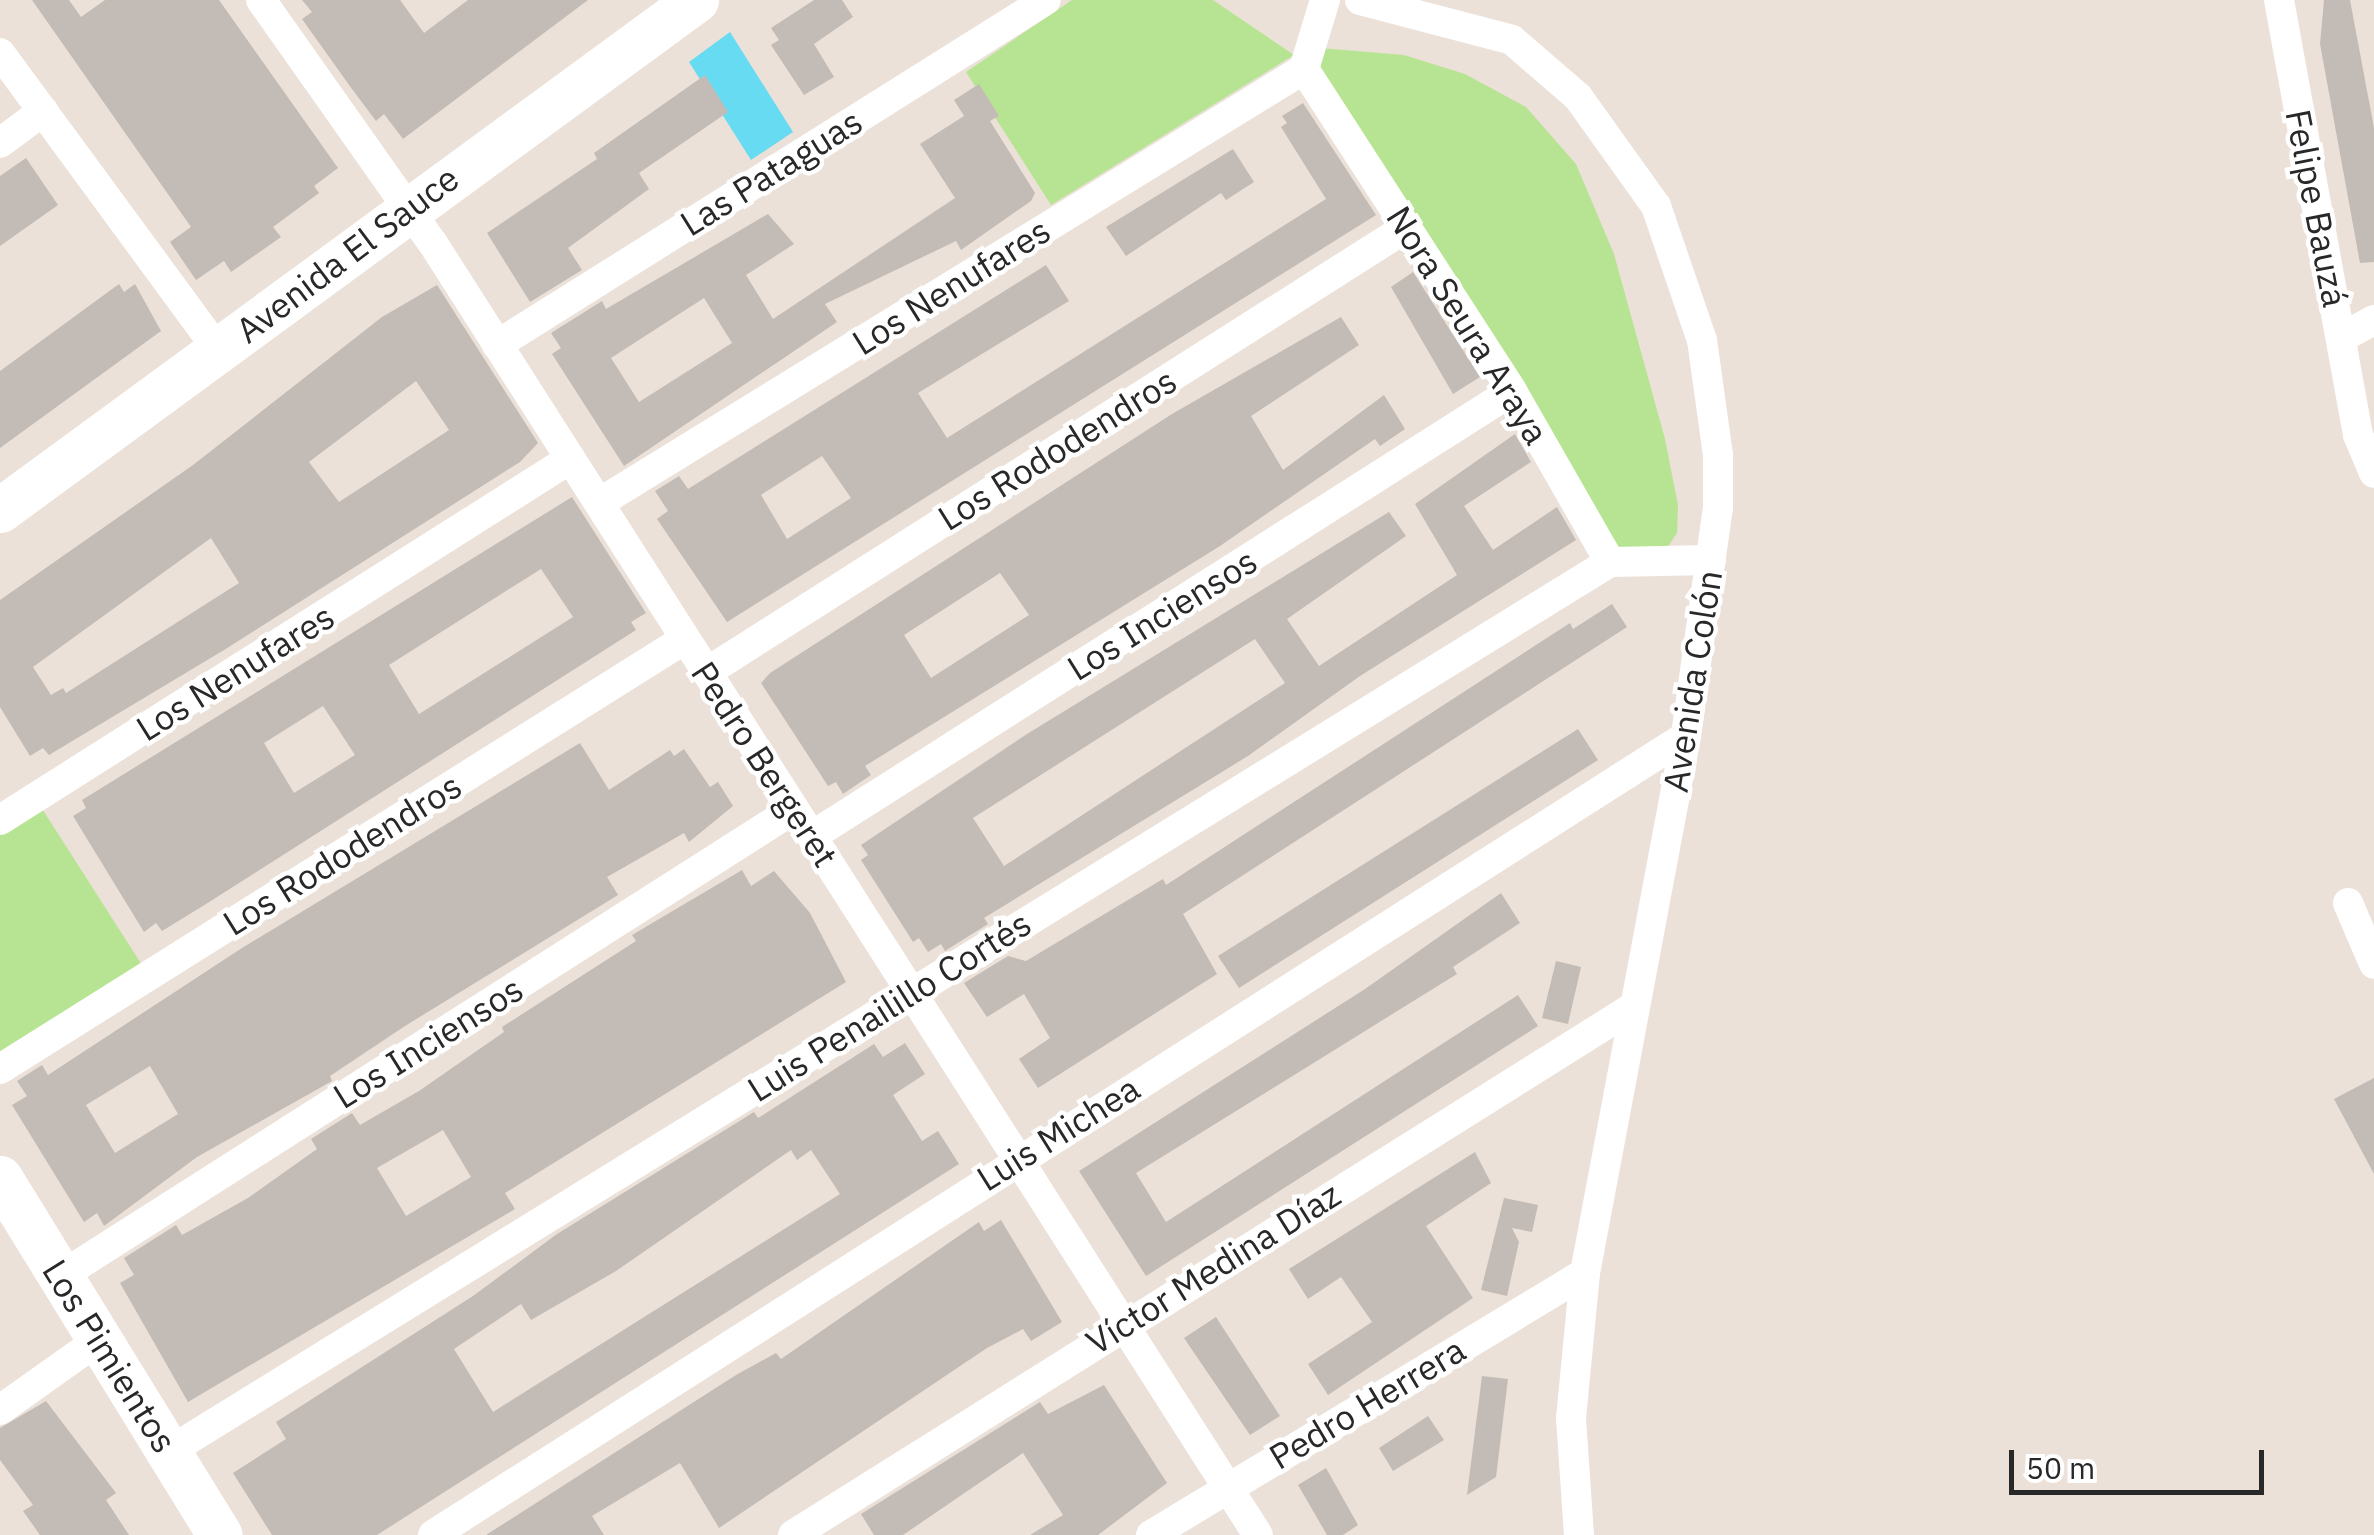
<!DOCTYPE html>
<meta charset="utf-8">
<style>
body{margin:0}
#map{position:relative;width:2374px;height:1535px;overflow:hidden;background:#ebe1d8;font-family:"IBM Plex Sans",sans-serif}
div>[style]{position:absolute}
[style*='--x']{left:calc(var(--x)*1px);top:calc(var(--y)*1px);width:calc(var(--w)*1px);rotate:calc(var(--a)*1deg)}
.green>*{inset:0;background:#b7e492}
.water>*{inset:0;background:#67dbf2}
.building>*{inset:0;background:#c3bbb5}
.street>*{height:30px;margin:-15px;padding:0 15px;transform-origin:15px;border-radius:15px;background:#fff}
.secondary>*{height:45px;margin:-22.5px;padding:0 22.5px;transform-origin:22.5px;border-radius:22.5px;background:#fff}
span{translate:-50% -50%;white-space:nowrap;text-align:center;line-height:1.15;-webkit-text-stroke:9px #fff;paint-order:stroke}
.street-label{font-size:35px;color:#282828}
.scale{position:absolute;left:2009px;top:1450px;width:255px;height:45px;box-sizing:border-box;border:5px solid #282828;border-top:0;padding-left:12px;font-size:30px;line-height:35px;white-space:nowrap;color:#282828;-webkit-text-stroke:8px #fff;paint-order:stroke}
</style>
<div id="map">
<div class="green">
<i style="clip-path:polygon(1072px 0,1213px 0,1294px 55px,1051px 205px,966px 72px)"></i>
<i style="clip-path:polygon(1320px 48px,1404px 55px,1465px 74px,1526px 107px,1576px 164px,1614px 254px,1665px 439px,1678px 505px,1677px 533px,1663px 554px,1620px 549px,1318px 75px)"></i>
<i style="clip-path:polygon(39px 804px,142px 965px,0 1057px,0 829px)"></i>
</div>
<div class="water">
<i style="clip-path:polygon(730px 32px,793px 132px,751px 160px,689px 62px)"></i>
</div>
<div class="building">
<i style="clip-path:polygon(32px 0,69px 0,81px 17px,105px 0,219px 0,338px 168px,314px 186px,319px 193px,273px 227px,281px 237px,231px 272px,224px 261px,196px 280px,170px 242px,191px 227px)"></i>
<i style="clip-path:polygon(302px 0,400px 0,424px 33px,468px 0,588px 0,403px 139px,384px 114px,376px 121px,352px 89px,302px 19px,312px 12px)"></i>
<i style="clip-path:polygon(814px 0,842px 0,853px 17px,814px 44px,834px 77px,804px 95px,771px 45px,779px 40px,771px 28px)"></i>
<i style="clip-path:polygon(2324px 0,2350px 0,2374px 128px,2374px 262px,2360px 263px,2320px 44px)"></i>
<i style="clip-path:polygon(705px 75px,728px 112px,639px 173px,649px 189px,568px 248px,582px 270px,530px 302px,487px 233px,597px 159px,594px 153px)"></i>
<i style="clip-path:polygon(evenodd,979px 84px,999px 116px,990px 121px,1035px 193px,1031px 201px,961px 250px,956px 241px,825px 304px,837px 322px,624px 466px,552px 354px,561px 348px,551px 333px,602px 301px,606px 309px,768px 214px,794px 244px,746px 275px,773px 319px,955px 198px,920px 144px,964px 116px,954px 100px,979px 84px,704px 298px,732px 343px,639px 402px,611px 358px,704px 298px)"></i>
<i style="clip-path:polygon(evenodd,1303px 103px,1376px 215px,727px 622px,657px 519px,668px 511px,655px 491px,679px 476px,688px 489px,1046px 265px,1069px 301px,918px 393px,947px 438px,1326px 199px,1281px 127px,1287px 123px,1282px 116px,1303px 103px,822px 456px,851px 498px,787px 539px,761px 495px,822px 456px)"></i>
<i style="clip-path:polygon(1233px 149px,1254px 182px,1226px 200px,1221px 193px,1126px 256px,1106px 227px)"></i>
<i style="clip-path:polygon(26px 158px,58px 205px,0 246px,0 176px)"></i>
<i style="clip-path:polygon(1413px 272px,1480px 377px,1453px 394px,1391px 287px)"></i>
<i style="clip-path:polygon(119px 284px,124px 292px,135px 284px,161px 331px,0 448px,0 371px)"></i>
<i style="clip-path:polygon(evenodd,437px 285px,538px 443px,520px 462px,224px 650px,49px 755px,43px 748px,30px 756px,0 707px,0 600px,193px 465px,382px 317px,437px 285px,416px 381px,449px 430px,339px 502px,309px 462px,416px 381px,437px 285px,211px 538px,239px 583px,66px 693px,63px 688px,51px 695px,33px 667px,211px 538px)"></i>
<i style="clip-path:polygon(evenodd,1341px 317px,1359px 345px,1251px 416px,1283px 470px,1384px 395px,1405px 429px,1380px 446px,1375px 439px,1220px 546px,865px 766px,871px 775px,843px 794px,836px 782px,828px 786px,761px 683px,770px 673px,1172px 414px,1341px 317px,1000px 573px,1029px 615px,931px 678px,904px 635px,1000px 573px)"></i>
<i style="clip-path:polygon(evenodd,1515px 434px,1531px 462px,1464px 506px,1493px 550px,1557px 507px,1576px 540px,1360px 676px,1248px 756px,984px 918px,988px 924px,945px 951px,941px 944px,928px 952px,919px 938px,913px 942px,861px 860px,868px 855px,861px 845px,1027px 734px,1389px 512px,1406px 536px,1287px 619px,1319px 666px,1457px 575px,1415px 504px,1515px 434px,1255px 639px,1285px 683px,1004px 866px,973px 818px,1255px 639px)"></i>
<i style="clip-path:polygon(evenodd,572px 497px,646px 613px,631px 622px,636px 630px,206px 904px,162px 931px,156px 923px,144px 932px,73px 816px,86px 808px,82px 800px,572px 497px,541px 569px,573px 617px,419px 714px,389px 665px,541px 569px,572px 497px,323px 706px,355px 755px,294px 793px,264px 743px,323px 706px)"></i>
<i style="clip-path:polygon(1612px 604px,1627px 627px,1183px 914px,1217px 974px,1038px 1088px,1019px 1059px,1050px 1038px,1024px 994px,987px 1017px,964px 983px,1008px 956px,1026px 961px,1163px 879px,1166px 885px,1570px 623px,1573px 629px)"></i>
<i style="clip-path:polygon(1578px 729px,1598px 760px,1239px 988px,1218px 956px)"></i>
<i style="clip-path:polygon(evenodd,580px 743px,609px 790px,670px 750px,674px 756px,684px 749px,710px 787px,718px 782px,733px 806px,689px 842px,684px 833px,607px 877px,618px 895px,405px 1026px,330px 1076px,332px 1081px,197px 1157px,104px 1226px,97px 1213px,84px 1222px,12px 1105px,27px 1096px,17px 1081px,42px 1065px,48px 1075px,242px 948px,580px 743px,150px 1066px,178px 1114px,115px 1153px,86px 1105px,150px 1066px)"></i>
<i style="clip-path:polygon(evenodd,742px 870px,751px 886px,774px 871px,810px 913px,846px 982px,505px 1193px,515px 1209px,188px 1402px,120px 1283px,134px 1275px,124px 1258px,176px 1225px,182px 1235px,248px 1198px,317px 1149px,311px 1139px,352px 1113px,360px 1125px,419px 1091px,504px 1032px,502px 1027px,636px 941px,632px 935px,742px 870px,443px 1130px,471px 1177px,406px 1216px,377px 1168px,443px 1130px)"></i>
<i style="clip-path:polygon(1501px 893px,1520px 923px,1453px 967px,1457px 974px,1136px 1173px,1166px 1222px,1518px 995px,1538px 1026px,1146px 1276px,1079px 1171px,1365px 989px)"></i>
<i style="clip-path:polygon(1556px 961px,1581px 967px,1568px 1024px,1542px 1018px)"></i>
<i style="clip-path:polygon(evenodd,905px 1043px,925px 1074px,893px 1095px,922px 1141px,938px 1131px,959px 1164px,377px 1535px,272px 1535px,233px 1473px,286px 1439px,276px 1422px,473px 1296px,557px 1234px,754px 1112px,758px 1118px,874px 1044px,883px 1057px,905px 1043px,791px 1150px,797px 1160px,811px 1150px,840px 1194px,493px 1412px,454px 1349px,521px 1304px,531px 1320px,616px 1271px,791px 1150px)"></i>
<i style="clip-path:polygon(2374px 1078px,2374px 1174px,2334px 1099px)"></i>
<i style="clip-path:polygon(1475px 1152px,1491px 1183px,1426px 1226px,1473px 1298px,1328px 1395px,1308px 1364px,1372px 1322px,1341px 1277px,1308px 1299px,1289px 1269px)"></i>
<i style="clip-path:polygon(1504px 1198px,1538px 1205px,1532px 1232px,1512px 1228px,1519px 1242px,1507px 1296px,1481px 1290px)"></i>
<i style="clip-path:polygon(1001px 1220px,1062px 1322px,1031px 1341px,1023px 1329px,987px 1348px,719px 1528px,680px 1463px,592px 1516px,604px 1535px,486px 1535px,736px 1375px,776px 1353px,781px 1359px,979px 1222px,984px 1231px)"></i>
<i style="clip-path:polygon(1216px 1317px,1280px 1416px,1250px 1435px,1184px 1338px)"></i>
<i style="clip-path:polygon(1482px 1376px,1508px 1379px,1496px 1477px,1467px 1495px)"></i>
<i style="clip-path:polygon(1104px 1385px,1167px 1483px,1098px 1535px,1030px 1535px,1063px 1515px,1023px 1453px,903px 1535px,874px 1535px,861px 1514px,1040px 1402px,1048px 1414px)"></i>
<i style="clip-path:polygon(46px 1401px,116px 1493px,106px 1500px,129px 1535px,40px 1535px,23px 1511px,33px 1505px,0 1460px,0 1428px)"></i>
<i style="clip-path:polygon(1428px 1416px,1444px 1440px,1393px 1471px,1379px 1448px)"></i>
<i style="clip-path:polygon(1326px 1468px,1358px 1525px,1343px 1535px,1327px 1535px,1298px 1485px)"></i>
</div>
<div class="street">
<i style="--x:261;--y:0;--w:296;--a:54.8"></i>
<i style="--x:432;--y:242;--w:1534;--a:57.43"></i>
<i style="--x:1325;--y:0;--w:72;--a:106.9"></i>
<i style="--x:1304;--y:69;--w:383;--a:57.1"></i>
<i style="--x:1512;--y:391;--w:197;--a:60.2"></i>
<i style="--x:1360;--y:0;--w:157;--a:14.7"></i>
<i style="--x:1512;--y:40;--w:87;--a:40.8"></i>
<i style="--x:1578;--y:97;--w:134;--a:54.4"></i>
<i style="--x:1656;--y:206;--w:142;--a:71.1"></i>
<i style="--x:1702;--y:340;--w:116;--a:82.1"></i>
<i style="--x:1718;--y:455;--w:52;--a:90"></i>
<i style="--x:1718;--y:507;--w:231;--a:98"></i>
<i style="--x:1686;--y:736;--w:546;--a:100.65"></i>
<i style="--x:1585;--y:1273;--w:146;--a:95.5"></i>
<i style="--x:1571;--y:1418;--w:117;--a:86.1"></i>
<i style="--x:2279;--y:0;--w:442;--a:79.7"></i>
<i style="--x:2358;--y:435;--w:41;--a:67.2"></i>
<i style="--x:0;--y:53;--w:368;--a:53.7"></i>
<i style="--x:0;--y:143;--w:54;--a:-36.7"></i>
<i style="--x:2343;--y:337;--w:35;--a:-29"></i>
<i style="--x:497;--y:345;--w:648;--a:-32.15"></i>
<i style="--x:599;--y:503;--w:828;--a:-31.62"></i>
<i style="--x:1610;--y:562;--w:101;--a:-1.1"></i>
<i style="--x:707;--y:672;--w:829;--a:-32.44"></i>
<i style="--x:0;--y:820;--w:675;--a:-32.35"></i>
<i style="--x:812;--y:836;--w:829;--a:-32.44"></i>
<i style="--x:2348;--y:903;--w:66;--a:66.9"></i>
<i style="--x:0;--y:1069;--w:809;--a:-32.12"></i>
<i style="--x:61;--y:1276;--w:869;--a:-32.5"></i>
<i style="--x:0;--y:1410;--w:123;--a:-35.4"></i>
<i style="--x:168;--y:1452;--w:1695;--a:-31.68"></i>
<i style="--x:433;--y:1535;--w:1486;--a:-32.52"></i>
<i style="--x:793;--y:1535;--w:994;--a:-32.14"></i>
<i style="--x:1151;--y:1535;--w:507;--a:-31.12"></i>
</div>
<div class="secondary">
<i style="--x:0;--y:510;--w:863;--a:-36.23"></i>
<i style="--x:0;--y:1178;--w:419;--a:58.4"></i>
</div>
<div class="street-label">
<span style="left:771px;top:172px;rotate:-32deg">Las Pataguas</span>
<span style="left:2317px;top:208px;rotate:79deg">Felipe Bauzá</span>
<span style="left:347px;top:254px;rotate:-37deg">Avenida El Sauce</span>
<span style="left:951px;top:286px;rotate:-32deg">Los Nenufares</span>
<span style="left:1468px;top:325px;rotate:58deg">Nora Seura Araya</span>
<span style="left:1057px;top:449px;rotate:-32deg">Los Rododendros</span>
<span style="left:1162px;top:614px;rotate:-32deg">Los Inciensos</span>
<span style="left:235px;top:672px;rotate:-32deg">Los Nenufares</span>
<span style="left:1692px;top:681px;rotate:-81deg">Avenida Colón</span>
<span style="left:765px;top:764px;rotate:57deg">Pedro Bergeret</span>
<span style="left:342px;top:854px;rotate:-32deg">Los Rododendros</span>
<span style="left:889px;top:1006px;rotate:-32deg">Luis Penailillo Cortés</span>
<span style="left:428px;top:1042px;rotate:-32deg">Los Inciensos</span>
<span style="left:1058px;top:1133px;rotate:-32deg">Luis Michea</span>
<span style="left:1213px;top:1268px;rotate:-32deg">Víctor Medina Díaz</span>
<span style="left:110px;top:1356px;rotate:58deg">Los Pimientos</span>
<span style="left:1367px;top:1403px;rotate:-31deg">Pedro Herrera</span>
</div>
<div class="scale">50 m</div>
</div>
